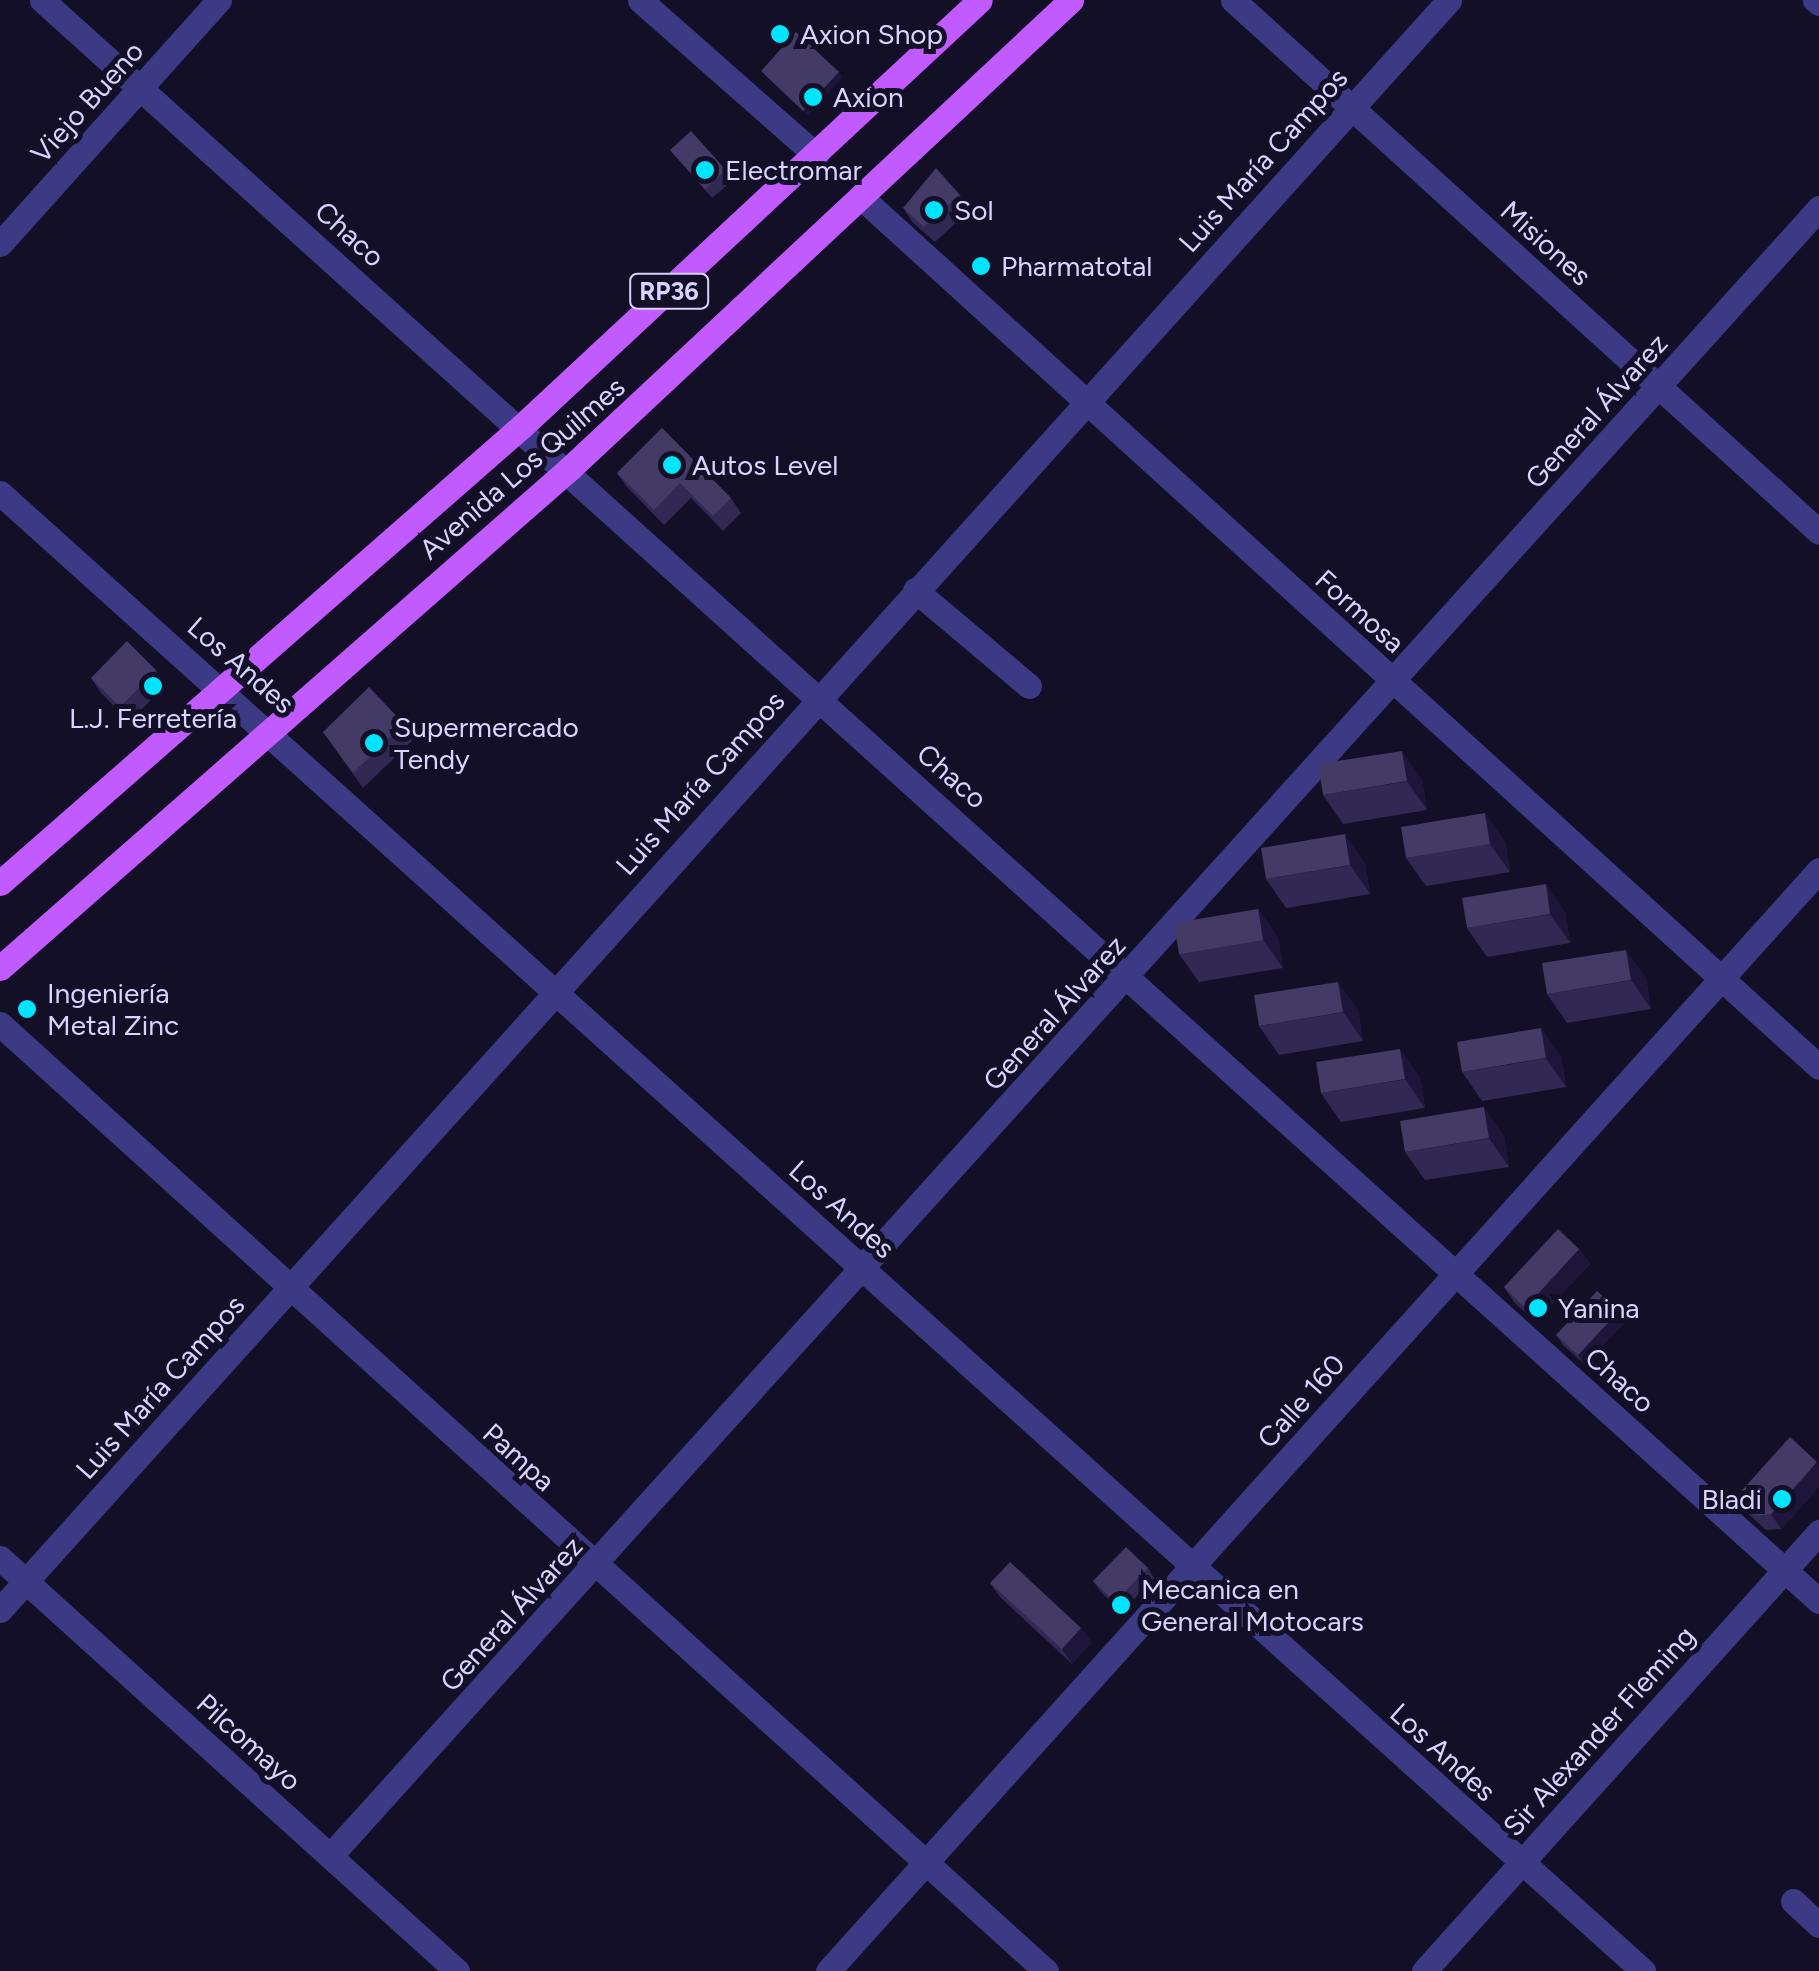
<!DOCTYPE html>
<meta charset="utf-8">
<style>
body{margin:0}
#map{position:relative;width:1819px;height:1971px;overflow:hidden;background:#130f26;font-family:Figtree,sans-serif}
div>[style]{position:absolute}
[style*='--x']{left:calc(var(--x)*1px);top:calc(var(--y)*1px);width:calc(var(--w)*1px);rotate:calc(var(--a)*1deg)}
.minor>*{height:25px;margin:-12.5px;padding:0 12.5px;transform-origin:12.5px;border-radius:12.5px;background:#3d3a85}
.major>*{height:25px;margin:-12.5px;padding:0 12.5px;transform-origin:12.5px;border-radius:12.5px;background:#c25bff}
.wall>*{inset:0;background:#312854}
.shaded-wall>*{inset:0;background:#1d163a}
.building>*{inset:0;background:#433a66}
.dots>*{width:28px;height:28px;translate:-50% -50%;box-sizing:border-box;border:5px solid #130f26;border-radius:50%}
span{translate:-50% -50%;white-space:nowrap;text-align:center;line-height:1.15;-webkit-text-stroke:10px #130f26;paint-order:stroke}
.shield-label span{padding:2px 8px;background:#130f26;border:2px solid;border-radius:8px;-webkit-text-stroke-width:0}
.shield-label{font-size:25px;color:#d9d4ff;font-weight:700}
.poi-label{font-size:28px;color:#d9d4ff}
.left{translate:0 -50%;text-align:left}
.right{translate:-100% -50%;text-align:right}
.street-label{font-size:28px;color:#d9d4ff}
</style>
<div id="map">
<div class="minor">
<i style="--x:42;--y:0;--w:2392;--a:42.02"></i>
<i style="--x:640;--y:0;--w:235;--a:41.4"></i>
<i style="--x:1233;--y:0;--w:791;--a:42.23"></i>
<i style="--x:1815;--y:0;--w:5;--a:37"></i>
<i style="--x:863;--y:199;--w:1291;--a:42.24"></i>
<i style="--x:0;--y:244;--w:328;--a:-48.1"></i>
<i style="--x:0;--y:493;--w:2210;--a:41.97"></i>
<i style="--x:915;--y:590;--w:149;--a:40.1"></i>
<i style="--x:0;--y:1024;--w:1411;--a:42.16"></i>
<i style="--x:0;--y:1558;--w:616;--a:42.1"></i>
<i style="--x:0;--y:1610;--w:2166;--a:-48.01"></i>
<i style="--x:330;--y:1856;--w:2221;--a:-47.9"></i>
<i style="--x:1793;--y:1901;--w:35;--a:43"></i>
<i style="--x:828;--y:1971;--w:1481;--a:-48.01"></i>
<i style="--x:1424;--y:1971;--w:591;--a:-48.02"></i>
</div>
<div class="major">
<i style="--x:0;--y:883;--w:694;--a:-41.2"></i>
<i style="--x:522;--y:426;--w:625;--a:-42.93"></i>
<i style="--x:0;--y:968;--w:757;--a:-41.25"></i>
<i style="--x:569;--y:469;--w:687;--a:-43.05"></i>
</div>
<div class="wall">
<i style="clip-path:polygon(670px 150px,726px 170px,733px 180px,712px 198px)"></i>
<i style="clip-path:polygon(960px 195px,970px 210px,935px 242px,913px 223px,903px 208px)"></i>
<i style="clip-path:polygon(662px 428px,731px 498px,741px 513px,723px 531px,691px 498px,664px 525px,627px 487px,617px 473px)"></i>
<i style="clip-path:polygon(156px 670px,166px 684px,130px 722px,101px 693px,91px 678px)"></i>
<i style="clip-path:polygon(404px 724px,415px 738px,363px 788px,323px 732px)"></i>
<i style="clip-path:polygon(1422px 779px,1427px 810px,1343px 824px,1323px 795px)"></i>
<i style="clip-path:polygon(1505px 841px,1510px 872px,1426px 886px,1406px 858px)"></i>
<i style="clip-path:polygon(1365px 863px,1370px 894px,1286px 908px,1266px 879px)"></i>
<i style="clip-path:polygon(1258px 909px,1278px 938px,1283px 968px,1199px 982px,1179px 954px)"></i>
<i style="clip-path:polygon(1565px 912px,1570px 943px,1487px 957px,1467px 928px)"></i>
<i style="clip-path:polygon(1646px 978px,1651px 1009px,1567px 1023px,1547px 994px)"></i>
<i style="clip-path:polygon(1358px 1010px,1363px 1041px,1279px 1055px,1259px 1026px)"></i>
<i style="clip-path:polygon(1561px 1056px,1566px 1087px,1482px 1101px,1462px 1072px)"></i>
<i style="clip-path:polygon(1420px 1077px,1425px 1108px,1341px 1122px,1321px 1093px)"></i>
<i style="clip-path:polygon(1504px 1136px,1509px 1167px,1425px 1180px,1405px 1152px)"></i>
<i style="clip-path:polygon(1579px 1249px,1590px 1264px,1535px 1322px,1514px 1302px,1504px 1287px)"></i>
<i style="clip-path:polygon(1619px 1311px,1626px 1321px,1585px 1365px,1563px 1345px,1556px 1335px)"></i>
<i style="clip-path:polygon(1819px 1465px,1819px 1487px,1781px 1529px,1766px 1530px,1746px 1512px,1736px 1497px)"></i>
<i style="clip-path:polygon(1148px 1568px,1154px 1578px,1122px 1612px,1100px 1591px,1093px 1581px)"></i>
<i style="clip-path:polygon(990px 1583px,1092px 1642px,1072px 1664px,1000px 1597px)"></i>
</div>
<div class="shaded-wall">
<i style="clip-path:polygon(839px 72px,843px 77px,807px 116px,803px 111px)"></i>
<i style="clip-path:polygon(1402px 751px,1422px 779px,1427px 810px,1407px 781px)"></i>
<i style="clip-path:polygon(1485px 813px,1505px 841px,1510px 872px,1490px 844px)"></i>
<i style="clip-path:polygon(1345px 834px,1365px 863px,1370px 894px,1350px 865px)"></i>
<i style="clip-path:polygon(1546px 884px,1565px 912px,1570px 943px,1550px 914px)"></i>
<i style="clip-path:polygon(1258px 909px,1278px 938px,1283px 968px,1263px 940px)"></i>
<i style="clip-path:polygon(1626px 950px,1646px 978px,1651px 1009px,1631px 980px)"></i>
<i style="clip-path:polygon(1338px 982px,1358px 1010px,1363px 1041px,1343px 1012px)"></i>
<i style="clip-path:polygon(1541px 1028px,1561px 1056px,1566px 1087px,1546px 1058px)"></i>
<i style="clip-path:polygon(1400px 1049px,1420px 1077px,1425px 1108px,1405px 1079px)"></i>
<i style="clip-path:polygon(1484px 1107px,1504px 1136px,1509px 1167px,1489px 1138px)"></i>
<i style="clip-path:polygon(1579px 1249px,1590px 1264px,1535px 1322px,1525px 1308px)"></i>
<i style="clip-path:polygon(1619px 1311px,1626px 1321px,1585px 1365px,1578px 1355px)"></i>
<i style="clip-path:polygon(1817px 1462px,1819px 1465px,1819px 1487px,1781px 1529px,1771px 1514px)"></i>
<i style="clip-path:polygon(1081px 1628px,1092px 1642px,1072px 1664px,1062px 1649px)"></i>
</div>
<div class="building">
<i style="clip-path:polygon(796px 32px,839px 72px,803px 111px,761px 71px)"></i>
<i style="clip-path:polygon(691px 131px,726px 170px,705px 189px,670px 150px)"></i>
<i style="clip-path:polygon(936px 168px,960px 195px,924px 227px,903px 208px)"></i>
<i style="clip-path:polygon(662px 428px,731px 498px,713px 516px,680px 483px,654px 510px,617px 473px)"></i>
<i style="clip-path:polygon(127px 641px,156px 670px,120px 707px,91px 678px)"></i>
<i style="clip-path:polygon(369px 687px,404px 724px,353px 773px,323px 732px)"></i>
<i style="clip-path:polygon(1402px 751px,1407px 781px,1323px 795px,1318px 764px)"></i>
<i style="clip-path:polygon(1485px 813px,1490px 844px,1406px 858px,1401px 827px)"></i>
<i style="clip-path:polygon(1345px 834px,1350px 865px,1266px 879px,1261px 848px)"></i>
<i style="clip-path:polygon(1546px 884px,1550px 914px,1467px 928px,1462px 898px)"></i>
<i style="clip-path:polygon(1258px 909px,1263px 940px,1179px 954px,1174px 923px)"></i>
<i style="clip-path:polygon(1626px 950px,1631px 980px,1547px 994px,1542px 963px)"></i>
<i style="clip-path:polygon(1338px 982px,1343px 1012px,1259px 1026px,1254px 995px)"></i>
<i style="clip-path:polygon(1541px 1028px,1546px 1058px,1462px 1072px,1457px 1042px)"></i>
<i style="clip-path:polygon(1400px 1049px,1405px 1079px,1321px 1093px,1316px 1062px)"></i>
<i style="clip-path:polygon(1484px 1107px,1489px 1138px,1405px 1152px,1400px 1121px)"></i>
<i style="clip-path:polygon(1558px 1229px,1579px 1249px,1525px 1308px,1504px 1287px)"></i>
<i style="clip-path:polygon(1597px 1291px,1619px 1311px,1578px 1355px,1556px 1335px)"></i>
<i style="clip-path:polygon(1790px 1437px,1817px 1462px,1771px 1514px,1756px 1516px,1736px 1497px)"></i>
<i style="clip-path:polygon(1126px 1547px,1148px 1568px,1115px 1602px,1093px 1581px)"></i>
<i style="clip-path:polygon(1010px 1562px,1081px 1628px,1062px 1649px,990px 1583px)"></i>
</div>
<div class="dots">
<i style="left:780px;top:34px;background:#00e5ff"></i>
<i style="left:813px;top:97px;background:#00e5ff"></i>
<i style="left:705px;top:170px;background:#00e5ff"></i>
<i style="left:934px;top:210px;background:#00e5ff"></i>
<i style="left:981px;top:266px;background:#00e5ff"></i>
<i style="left:672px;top:465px;background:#00e5ff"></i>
<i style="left:153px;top:686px;background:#00e5ff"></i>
<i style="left:374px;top:743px;background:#00e5ff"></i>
<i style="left:27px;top:1009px;background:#00e5ff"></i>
<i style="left:1538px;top:1308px;background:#00e5ff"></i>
<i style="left:1782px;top:1499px;background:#00e5ff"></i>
<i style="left:1121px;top:1605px;background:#00e5ff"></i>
</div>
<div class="shield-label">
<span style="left:669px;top:291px">RP36</span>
</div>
<div class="poi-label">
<span class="left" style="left:800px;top:34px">Axion Shop</span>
<span class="left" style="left:833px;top:97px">Axion</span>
<span class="left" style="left:725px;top:170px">Electromar</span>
<span class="left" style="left:954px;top:210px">Sol</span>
<span class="left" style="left:1001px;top:266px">Pharmatotal</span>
<span class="left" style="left:692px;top:465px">Autos Level</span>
<span style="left:153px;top:718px">L.J. Ferretería</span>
<span class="left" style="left:394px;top:743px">Supermercado<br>Tendy</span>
<span class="left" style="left:47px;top:1009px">Ingeniería<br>Metal Zinc</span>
<span class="left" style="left:1558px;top:1308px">Yanina</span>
<span class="right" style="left:1762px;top:1499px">Bladi</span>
<span class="left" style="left:1141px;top:1605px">Mecanica en<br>General Motocars</span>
</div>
<div class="street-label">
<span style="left:87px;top:102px;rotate:-48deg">Viejo Bueno</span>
<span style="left:1263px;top:160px;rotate:-48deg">Luis María Campos</span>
<span style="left:350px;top:234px;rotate:42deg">Chaco</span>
<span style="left:1546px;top:243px;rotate:42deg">Misiones</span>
<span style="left:1596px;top:411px;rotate:-48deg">General Álvarez</span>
<span style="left:522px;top:468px;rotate:-41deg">Avenida Los Quilmes</span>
<span style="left:1360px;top:611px;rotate:42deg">Formosa</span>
<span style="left:241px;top:665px;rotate:41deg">Los Andes</span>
<span style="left:952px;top:776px;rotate:41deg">Chaco</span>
<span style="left:700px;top:783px;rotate:-48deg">Luis María Campos</span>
<span style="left:1054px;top:1013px;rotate:-48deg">General Álvarez</span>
<span style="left:842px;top:1209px;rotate:42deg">Los Andes</span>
<span style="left:1620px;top:1380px;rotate:42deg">Chaco</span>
<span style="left:160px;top:1387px;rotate:-48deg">Luis María Campos</span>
<span style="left:1301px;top:1401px;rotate:-48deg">Calle 160</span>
<span style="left:519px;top:1457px;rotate:42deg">Pampa</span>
<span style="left:511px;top:1614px;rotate:-48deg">General Álvarez</span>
<span style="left:1599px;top:1731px;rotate:-48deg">Sir Alexander Fleming</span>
<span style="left:249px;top:1742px;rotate:42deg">Pilcomayo</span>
<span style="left:1443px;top:1752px;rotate:42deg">Los Andes</span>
</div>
</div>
